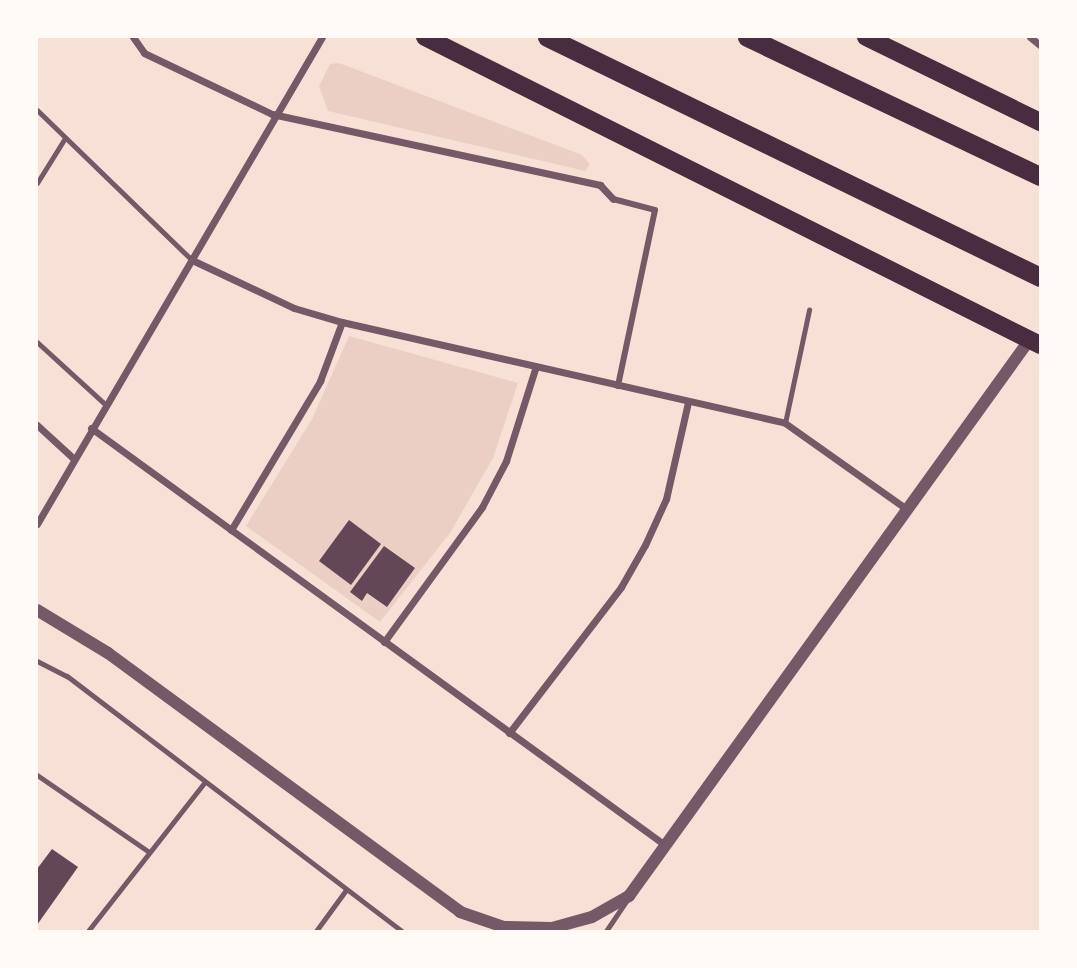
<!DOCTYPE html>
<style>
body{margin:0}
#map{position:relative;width:1077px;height:968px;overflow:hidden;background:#f7e1d7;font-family:Jost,sans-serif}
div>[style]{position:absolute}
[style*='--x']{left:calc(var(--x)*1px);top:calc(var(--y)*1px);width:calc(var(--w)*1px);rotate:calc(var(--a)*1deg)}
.green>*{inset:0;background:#ebcfc5}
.building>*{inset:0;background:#644757}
.service>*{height:5px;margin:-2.5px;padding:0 2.5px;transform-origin:2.5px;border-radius:2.5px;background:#755966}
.pedestrian>*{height:6px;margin:-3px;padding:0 3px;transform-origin:3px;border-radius:3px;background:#755966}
.minor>*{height:7px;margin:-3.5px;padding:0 3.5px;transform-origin:3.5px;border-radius:3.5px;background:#755966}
.tertiary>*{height:12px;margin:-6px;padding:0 6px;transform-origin:6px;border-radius:6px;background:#755966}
.primary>*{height:18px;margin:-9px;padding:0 9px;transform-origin:9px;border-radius:9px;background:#4a2c40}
.trunk>*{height:19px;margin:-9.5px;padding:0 9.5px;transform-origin:9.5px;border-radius:9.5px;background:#4a2c40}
span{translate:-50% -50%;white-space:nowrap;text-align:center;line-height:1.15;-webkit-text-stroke:5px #fffaf5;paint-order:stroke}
.frame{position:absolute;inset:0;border:38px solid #fffaf5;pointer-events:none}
</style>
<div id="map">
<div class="green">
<i style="clip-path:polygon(339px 63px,582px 155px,590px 164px,585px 171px,328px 111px,319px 86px,330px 64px)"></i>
<i style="clip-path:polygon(349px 336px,518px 383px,493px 458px,450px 533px,380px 622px,246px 526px,312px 419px)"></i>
</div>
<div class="building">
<i style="clip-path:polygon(349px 520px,381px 544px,351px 585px,319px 561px)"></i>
<i style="clip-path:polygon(384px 546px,415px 568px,387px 607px,367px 593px,362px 601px,350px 592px)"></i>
<i style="clip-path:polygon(52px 849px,78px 867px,37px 925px,37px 869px)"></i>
</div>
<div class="service">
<i style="--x:37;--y:110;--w:216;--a:44.1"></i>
<i style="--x:37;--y:183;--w:53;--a:-58.1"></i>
<i style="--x:37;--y:342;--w:92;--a:42.4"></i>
<i style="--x:785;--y:423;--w:116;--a:-78"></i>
<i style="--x:37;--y:661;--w:34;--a:27"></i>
<i style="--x:67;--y:676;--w:421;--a:37.3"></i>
<i style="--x:37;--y:775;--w:136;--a:34.5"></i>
<i style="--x:88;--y:931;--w:189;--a:-51.9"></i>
<i style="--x:316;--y:931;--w:51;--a:-53.8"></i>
<i style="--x:606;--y:931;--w:36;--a:-56"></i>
</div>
<div class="pedestrian">
<i style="--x:613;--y:199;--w:43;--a:14.7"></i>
<i style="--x:655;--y:210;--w:180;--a:101.9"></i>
</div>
<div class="minor">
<i style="--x:133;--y:37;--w:19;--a:55"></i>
<i style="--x:144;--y:53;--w:142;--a:25.5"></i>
<i style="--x:272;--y:114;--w:336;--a:12.2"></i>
<i style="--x:600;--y:185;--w:19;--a:47"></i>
<i style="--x:1030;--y:37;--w:13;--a:39"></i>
<i style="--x:192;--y:260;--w:113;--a:25.2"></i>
<i style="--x:294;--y:308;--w:50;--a:16.3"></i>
<i style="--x:342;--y:322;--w:454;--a:12.8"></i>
<i style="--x:785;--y:423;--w:147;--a:35.3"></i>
<i style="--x:37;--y:425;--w:49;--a:42.5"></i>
<i style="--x:91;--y:428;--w:709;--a:36"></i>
<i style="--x:37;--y:524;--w:564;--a:-59.66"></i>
<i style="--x:231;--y:530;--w:174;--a:-59.1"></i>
<i style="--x:320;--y:381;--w:63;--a:-69.6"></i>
<i style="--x:384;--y:642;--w:167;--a:-54"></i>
<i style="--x:482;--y:507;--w:52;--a:-62.4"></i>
<i style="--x:506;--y:461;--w:96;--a:-72.5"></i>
<i style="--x:509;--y:733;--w:184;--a:-52.5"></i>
<i style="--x:621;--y:587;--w:48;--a:-60.3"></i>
<i style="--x:645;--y:545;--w:51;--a:-65.5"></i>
<i style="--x:666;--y:499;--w:99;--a:-77.2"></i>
</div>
<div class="tertiary">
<i style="--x:37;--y:610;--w:83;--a:31.2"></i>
<i style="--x:108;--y:653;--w:437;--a:36.3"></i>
<i style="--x:460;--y:912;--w:46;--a:18.8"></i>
<i style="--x:504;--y:927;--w:48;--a:1.2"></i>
<i style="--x:552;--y:928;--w:41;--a:-15.4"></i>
<i style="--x:592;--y:917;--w:43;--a:-29.6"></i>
<i style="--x:629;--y:896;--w:686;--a:-54.25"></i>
</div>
<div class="primary">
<i style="--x:425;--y:37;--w:688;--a:26.6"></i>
<i style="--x:866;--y:37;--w:194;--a:26"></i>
</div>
<div class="trunk">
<i style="--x:547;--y:37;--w:548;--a:25.96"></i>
<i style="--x:747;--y:37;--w:324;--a:25.4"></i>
</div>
<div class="frame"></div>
</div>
